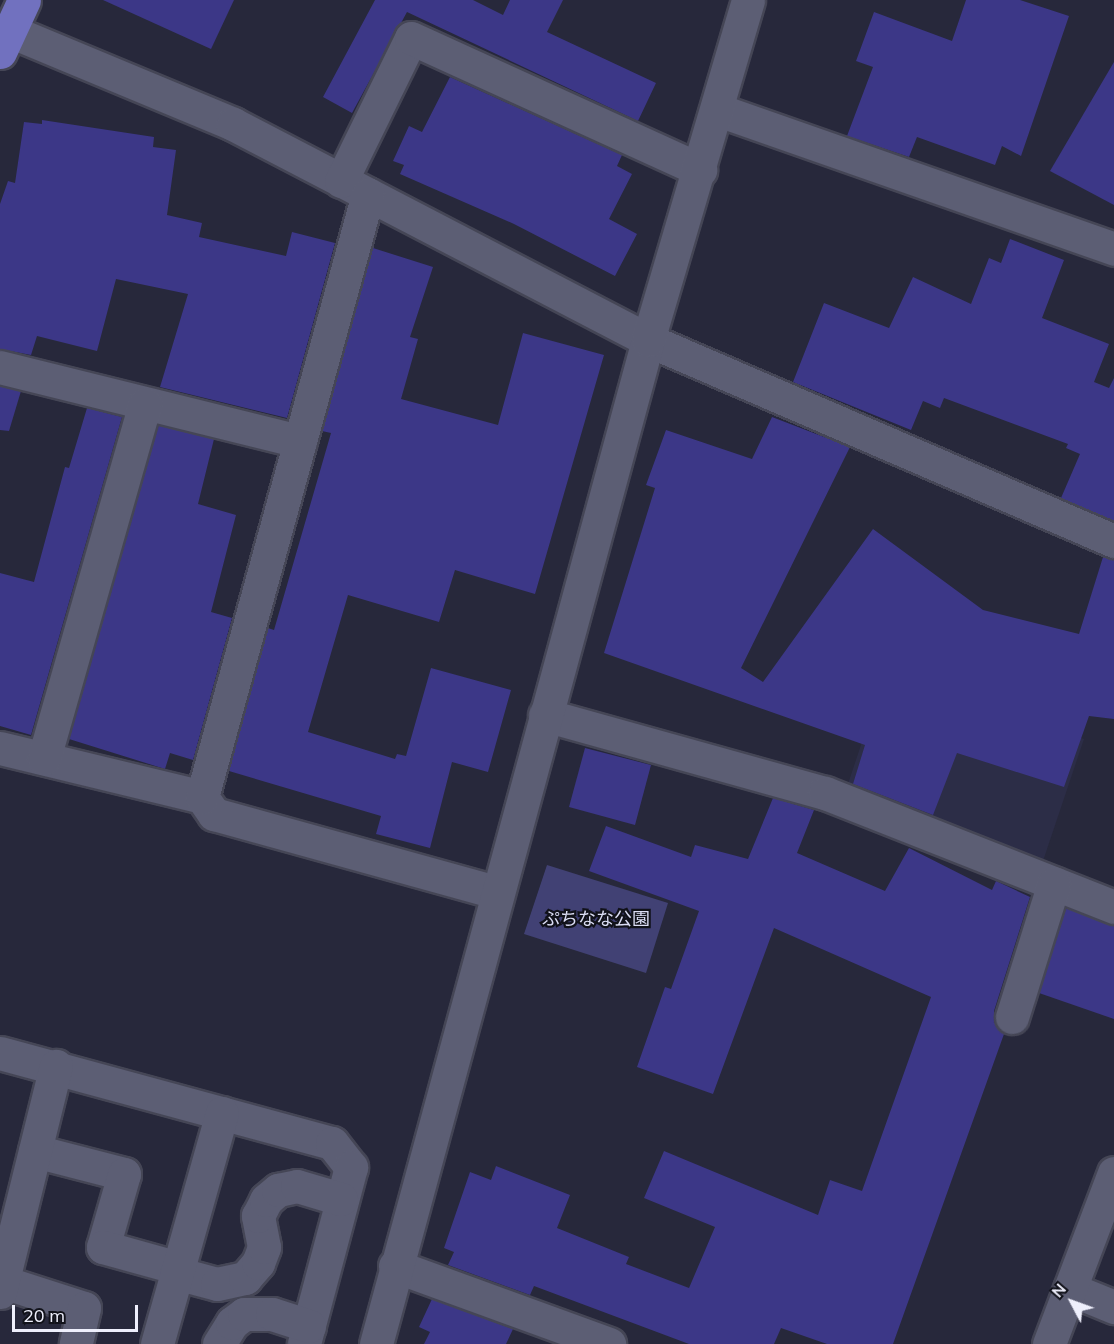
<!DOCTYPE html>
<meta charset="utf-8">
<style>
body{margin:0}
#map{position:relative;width:1114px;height:1344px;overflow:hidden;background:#27283b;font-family:Mulish,"Noto Sans JP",sans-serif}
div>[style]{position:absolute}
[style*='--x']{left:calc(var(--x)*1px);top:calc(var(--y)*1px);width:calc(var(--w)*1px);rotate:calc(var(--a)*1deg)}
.built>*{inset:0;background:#2c2d47}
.green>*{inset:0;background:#414174}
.building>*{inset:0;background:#3c3787}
.roads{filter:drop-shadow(2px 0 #454656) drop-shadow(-2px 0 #454656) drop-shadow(0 2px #454656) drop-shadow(0 -2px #454656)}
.minor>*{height:33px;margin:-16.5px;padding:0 16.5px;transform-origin:16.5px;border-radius:16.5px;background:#5c5e74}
.major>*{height:33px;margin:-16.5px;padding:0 16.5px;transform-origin:16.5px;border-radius:16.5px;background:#7171bf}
span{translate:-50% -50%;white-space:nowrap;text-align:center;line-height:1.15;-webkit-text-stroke:4.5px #11121a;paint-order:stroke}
.park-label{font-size:18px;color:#dbddf4}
.north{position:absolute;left:1042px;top:1272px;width:60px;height:60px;-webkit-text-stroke:4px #11121a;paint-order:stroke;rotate:311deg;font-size:16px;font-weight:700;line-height:24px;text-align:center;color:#eeeffc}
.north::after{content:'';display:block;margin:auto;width:21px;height:27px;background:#eeeffc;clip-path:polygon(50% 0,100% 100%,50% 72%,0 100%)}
.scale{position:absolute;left:12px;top:1305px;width:126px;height:27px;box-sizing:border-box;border:3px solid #eeeffc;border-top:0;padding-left:8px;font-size:18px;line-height:21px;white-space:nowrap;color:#eeeffc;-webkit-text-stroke:4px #11121a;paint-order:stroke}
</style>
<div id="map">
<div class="built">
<i style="clip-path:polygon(887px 667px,1084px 739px,1043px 861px,845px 793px)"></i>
</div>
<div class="green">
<i style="clip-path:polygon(547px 865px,668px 903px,646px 973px,524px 934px)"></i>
</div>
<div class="building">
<i style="clip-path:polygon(103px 0,234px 0,211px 49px)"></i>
<i style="clip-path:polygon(375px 0,473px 0,503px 15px,510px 0,563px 0,547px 32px,656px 83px,638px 121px,407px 12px,352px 113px,323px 97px)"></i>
<i style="clip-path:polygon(966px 0,1020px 0,1069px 16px,1021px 156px,1002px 146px,995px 165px,917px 137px,909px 157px,847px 136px,873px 67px,856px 61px,874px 12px,952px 41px)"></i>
<i style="clip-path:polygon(1114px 62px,1114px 205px,1050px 171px)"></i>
<i style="clip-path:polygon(450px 77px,622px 155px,617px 166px,632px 174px,609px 219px,637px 234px,615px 276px,514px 224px,400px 174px,404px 165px,393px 161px,409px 126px,422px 132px)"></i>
<i style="clip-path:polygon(42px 120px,154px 137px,153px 147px,176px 150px,167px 215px,202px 223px,199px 237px,286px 256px,292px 232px,335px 243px,287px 418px,160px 387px,188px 294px,116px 279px,97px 351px,37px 336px,31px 355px,0 349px,0 204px,8px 181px,15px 183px,24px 122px,42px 124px)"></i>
<i style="clip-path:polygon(1010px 239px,1064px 260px,1042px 318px,1109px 344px,1094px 382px,1109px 388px,1114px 378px,1114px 521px,1061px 498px,1080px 454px,1066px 448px,1068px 444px,944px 398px,940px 408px,923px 401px,911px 430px,793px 382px,824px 303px,889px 328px,913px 277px,971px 304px,989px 258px,1001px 263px)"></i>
<i style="clip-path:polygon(373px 248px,433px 267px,410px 337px,418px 339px,401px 399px,498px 425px,523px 333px,604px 355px,535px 594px,455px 570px,439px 622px,348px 595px,308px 732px,395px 759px,397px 754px,406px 756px,431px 668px,511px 690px,488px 772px,452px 762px,430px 848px,376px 834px,381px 816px,229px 771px,268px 628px,274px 630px,331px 433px,322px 431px)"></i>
<i style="clip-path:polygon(0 386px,21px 391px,9px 431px,0 430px)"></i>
<i style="clip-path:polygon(87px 408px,122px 417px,31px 735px,0 726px,0 573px,34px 582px,65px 467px,69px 468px)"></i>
<i style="clip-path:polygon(772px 417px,850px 447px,741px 668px,763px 682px,873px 529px,983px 610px,1079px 634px,1103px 557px,1114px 559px,1114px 719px,1089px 716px,1064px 787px,957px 753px,933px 815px,853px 784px,865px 745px,604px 653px,655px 488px,646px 485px,666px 430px,752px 459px)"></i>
<i style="clip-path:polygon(158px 425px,214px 439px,198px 504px,236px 515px,211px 612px,232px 618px,193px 760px,170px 753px,165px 769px,69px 739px)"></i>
<i style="clip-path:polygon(585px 748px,651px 765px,635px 825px,569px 807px)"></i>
<i style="clip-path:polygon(773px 798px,814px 810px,797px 853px,885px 891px,909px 848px,992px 890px,996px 881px,1030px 897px,994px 1011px,994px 1022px,1004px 1034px,893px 1344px,827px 1344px,781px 1328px,774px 1344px,689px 1344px,534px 1286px,530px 1295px,448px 1265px,454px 1252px,444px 1248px,470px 1172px,491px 1180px,496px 1166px,570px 1195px,557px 1228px,629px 1257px,626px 1264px,689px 1288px,715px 1227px,644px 1198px,664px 1151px,818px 1215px,830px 1180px,862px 1191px,931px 997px,774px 928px,713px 1094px,637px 1067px,665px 987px,671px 989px,699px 911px,589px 871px,606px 826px,691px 857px,695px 845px,748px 859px)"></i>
<i style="clip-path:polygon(1066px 908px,1114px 925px,1114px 1019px,1039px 993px)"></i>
<i style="clip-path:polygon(432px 1299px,513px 1329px,506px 1344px,424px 1344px,430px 1332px,419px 1327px)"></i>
</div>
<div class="roads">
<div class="minor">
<i style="--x:10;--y:31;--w:242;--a:22.6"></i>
<i style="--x:233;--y:124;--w:468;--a:27.5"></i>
<i style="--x:648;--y:340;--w:508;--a:23.33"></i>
<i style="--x:718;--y:110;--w:420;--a:19.3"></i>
<i style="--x:341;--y:181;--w:159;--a:-63.9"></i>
<i style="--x:411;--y:38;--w:318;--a:24.5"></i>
<i style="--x:0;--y:367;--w:309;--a:13.9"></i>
<i style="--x:545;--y:715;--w:291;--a:15.6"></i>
<i style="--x:825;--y:793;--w:311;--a:21.5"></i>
<i style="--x:0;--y:748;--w:208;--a:13.6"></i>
<i style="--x:202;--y:797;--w:21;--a:55"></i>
<i style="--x:214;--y:814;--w:293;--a:15.5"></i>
<i style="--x:44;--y:758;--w:368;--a:-74.1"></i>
<i style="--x:202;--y:797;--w:625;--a:-74.61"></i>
<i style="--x:1012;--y:1017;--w:140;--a:-72.6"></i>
<i style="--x:0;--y:1053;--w:344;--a:15.2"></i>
<i style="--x:332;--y:1143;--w:31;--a:52"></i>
<i style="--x:351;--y:1167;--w:183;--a:104.9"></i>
<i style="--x:35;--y:1151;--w:92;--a:14.5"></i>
<i style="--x:124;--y:1174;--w:76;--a:106"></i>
<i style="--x:103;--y:1247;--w:78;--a:15.6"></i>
<i style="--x:395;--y:1266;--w:228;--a:20"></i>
<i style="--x:176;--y:1273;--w:42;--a:15"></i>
<i style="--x:217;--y:1284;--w:29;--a:-12"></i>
<i style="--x:245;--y:1278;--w:20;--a:-49"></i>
<i style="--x:258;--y:1263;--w:17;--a:-69"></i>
<i style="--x:264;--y:1247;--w:32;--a:-101"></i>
<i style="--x:258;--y:1216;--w:18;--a:-63"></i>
<i style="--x:266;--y:1200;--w:16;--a:-40"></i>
<i style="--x:278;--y:1190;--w:19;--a:-12"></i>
<i style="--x:297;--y:1186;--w:46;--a:16.5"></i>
<i style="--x:3;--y:1282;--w:85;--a:17.8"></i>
<i style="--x:84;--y:1308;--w:37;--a:103"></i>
<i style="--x:1070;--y:1289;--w:48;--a:22.2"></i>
<i style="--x:0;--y:1292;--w:233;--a:-76.1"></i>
<i style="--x:157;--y:1344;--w:240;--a:-74.3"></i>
<i style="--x:219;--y:1344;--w:25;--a:-58"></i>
<i style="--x:232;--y:1323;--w:15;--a:-37"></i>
<i style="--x:244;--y:1314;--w:28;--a:0"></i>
<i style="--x:272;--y:1314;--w:39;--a:18"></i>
<i style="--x:376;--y:1344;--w:1040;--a:-74.84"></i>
<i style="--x:648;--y:340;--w:354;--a:-73.6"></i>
<i style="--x:1049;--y:1344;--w:183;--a:-69.2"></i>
</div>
<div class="major">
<i style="--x:0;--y:52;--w:57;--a:-65.2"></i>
</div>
</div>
<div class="park-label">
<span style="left:596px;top:919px">ぷちなな公園</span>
</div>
<div class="north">N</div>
<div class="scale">20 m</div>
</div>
